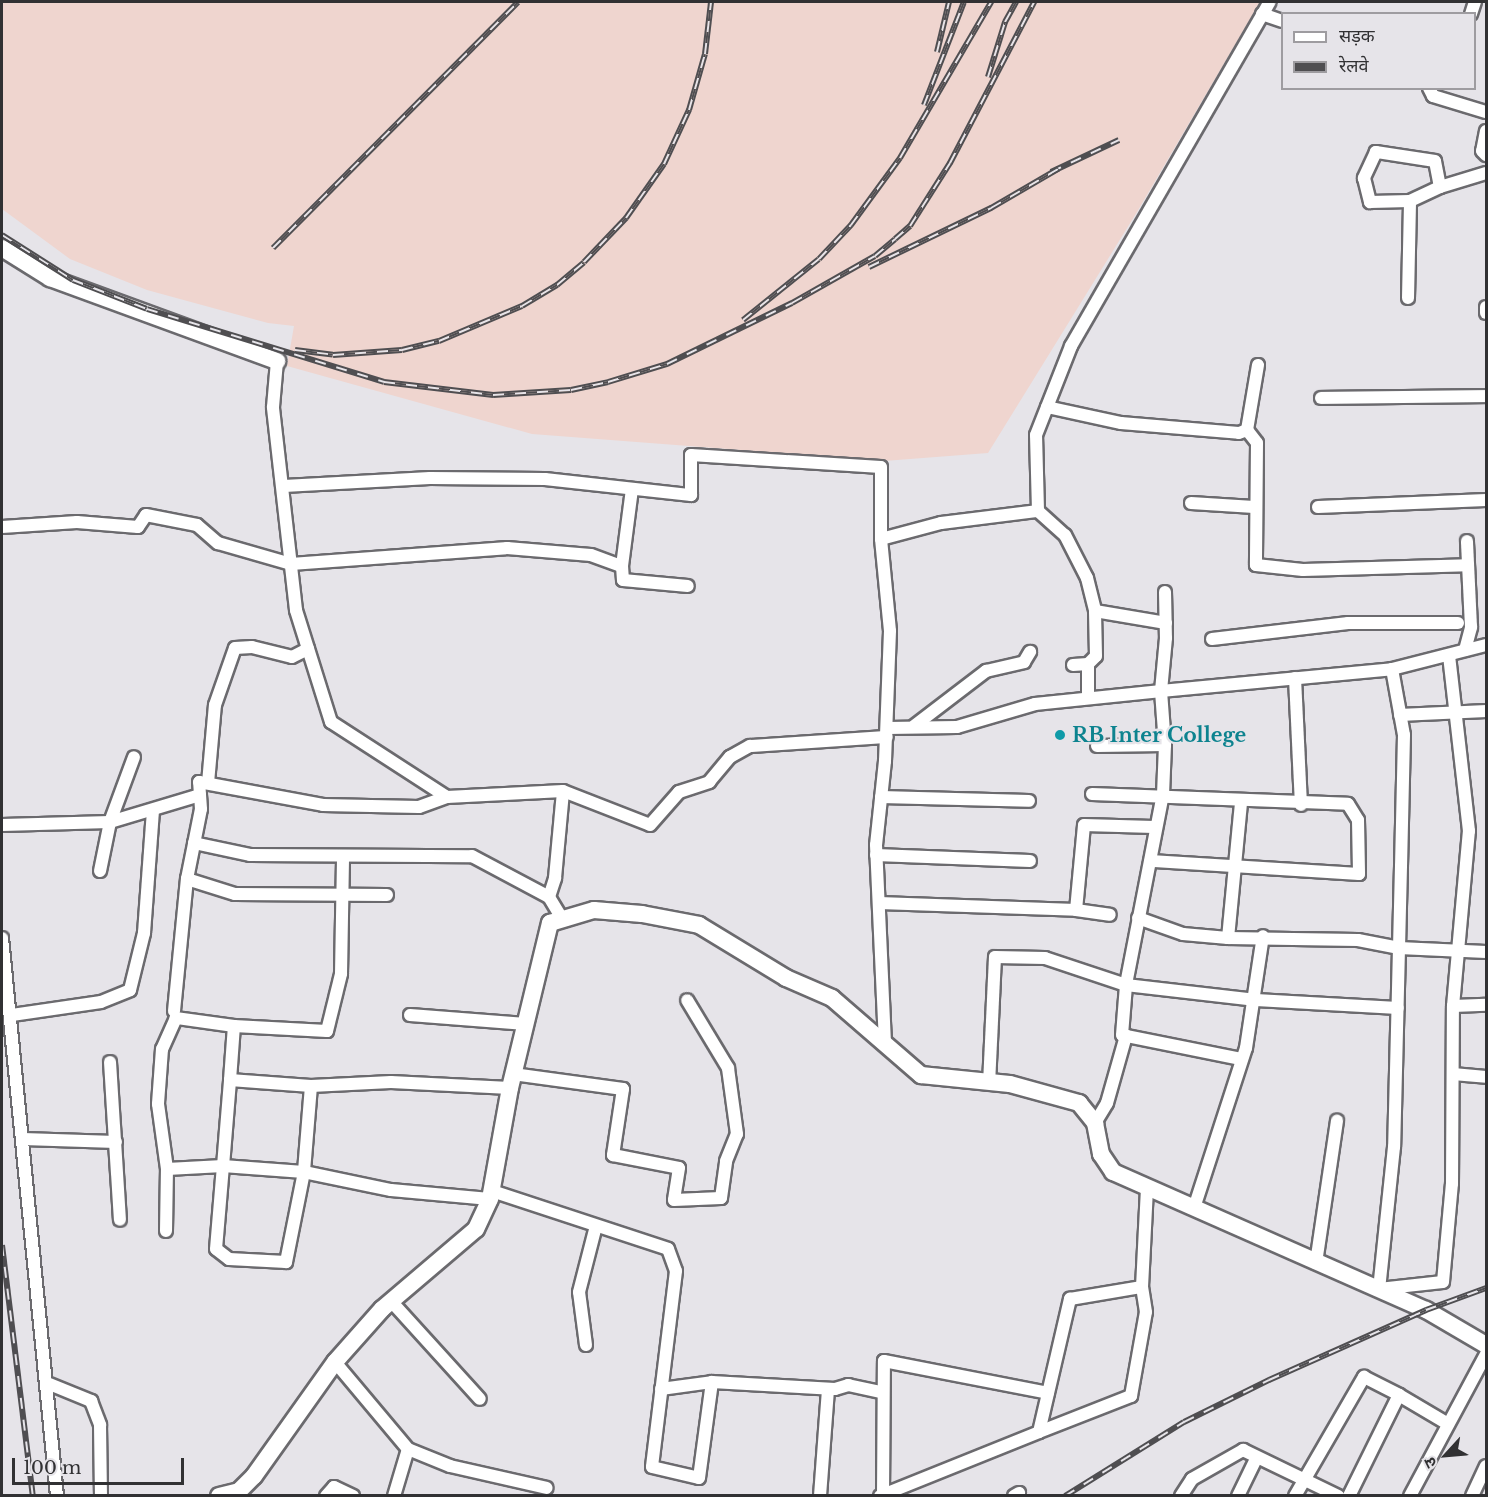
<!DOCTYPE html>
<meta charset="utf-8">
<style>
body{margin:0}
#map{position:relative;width:1488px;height:1497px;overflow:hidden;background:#e6e4e9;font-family:"Libre Baskerville","Noto Sans Devanagari",serif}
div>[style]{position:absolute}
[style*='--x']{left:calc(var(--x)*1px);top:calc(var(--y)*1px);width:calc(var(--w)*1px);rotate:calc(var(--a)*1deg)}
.commercial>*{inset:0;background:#efd5cf}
.roads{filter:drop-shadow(2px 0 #6b6a6e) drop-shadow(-2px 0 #6b6a6e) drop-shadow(0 2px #6b6a6e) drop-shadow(0 -2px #6b6a6e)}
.street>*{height:12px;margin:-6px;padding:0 6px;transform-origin:6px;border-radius:6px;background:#fff}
.secondary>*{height:16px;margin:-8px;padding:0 8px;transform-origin:8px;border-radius:8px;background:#fff}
.rail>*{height:6px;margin-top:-3px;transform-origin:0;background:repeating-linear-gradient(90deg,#e6e4e9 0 11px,#4f4e51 0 22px);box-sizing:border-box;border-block:2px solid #4f4e51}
.dots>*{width:16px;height:16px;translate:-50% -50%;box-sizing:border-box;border:3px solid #e6e4e9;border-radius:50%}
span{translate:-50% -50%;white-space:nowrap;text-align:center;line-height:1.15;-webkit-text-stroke:4.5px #e6e4e9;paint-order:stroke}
.culture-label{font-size:20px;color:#0d838f;font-weight:700}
.left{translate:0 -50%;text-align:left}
.frame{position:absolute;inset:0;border:3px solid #313133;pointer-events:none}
.legend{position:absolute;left:1281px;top:12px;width:195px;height:78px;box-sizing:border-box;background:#e6e4e9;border:2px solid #9e9ca0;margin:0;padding:8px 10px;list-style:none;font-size:18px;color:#313133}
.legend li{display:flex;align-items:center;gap:12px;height:30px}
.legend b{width:30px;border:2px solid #9e9ca0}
.north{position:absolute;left:1416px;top:1425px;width:60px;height:60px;-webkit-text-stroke:4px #e6e4e9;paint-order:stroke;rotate:244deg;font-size:16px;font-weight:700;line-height:24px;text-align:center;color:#313133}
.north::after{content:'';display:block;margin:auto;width:21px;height:27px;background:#313133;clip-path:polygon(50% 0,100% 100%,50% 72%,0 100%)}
.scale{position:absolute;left:12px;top:1458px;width:172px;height:27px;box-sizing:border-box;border:3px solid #313133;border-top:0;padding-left:8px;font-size:18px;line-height:21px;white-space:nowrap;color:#313133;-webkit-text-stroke:4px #e6e4e9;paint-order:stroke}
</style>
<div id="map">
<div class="commercial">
<i style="clip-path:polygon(2px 2px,1260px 2px,1137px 212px,988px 453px,884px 461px,532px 434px,287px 366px,294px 326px,268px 323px,147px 290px,70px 259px,2px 209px)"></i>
</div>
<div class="roads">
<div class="street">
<i style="--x:1262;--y:14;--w:21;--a:19"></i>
<i style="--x:1471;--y:14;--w:13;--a:-72"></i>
<i style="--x:1429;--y:88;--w:9;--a:63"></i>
<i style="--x:1433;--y:96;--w:55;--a:16.8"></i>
<i style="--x:1486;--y:131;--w:20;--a:101"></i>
<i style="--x:1482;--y:151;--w:6;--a:45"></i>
<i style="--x:1440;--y:187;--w:26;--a:-101"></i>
<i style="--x:1435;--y:161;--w:60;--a:-171.3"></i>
<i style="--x:1376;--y:152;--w:29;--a:115"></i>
<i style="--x:1364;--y:178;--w:25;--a:76"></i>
<i style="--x:1370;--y:202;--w:40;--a:-1.4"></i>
<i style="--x:1410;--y:201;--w:33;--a:-25"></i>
<i style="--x:1440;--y:187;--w:48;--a:-16.9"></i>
<i style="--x:1408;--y:298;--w:97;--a:-88.8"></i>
<i style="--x:1486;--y:307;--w:6;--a:90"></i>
<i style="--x:1321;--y:398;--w:165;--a:-0.7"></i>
<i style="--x:1047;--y:407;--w:76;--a:12.2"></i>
<i style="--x:1121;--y:423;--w:118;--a:4.8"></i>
<i style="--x:1239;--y:433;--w:9;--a:-21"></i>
<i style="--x:1247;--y:430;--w:66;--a:-80.4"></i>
<i style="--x:1247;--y:430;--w:16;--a:52"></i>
<i style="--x:1257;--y:443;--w:122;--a:90.5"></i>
<i style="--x:1256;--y:565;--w:47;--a:6.1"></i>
<i style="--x:1303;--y:570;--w:164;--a:-1.7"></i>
<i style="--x:284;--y:486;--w:146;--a:-3.1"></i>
<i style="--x:430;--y:478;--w:115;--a:0.5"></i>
<i style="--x:545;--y:479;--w:147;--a:6.3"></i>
<i style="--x:691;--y:495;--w:40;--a:-90"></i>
<i style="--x:691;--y:455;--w:190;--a:3.6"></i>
<i style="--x:881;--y:467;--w:72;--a:90"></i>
<i style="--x:881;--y:539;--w:92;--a:84.4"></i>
<i style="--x:890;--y:631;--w:130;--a:92.2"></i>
<i style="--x:885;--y:761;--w:84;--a:96.1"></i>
<i style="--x:876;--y:845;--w:198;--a:87.4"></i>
<i style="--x:632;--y:489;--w:78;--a:97.4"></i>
<i style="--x:622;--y:566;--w:14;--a:86"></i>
<i style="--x:623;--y:580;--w:65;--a:5.3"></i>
<i style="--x:1191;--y:503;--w:63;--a:3.6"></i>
<i style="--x:1318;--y:507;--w:168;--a:-2.4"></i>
<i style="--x:1038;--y:511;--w:36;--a:42"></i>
<i style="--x:1065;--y:535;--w:48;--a:62.9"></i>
<i style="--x:1087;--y:578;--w:34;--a:76"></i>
<i style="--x:1095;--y:611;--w:72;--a:9.6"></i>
<i style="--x:2;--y:527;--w:75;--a:-3.8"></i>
<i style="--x:77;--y:522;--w:61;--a:4.7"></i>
<i style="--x:138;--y:527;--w:14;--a:-56"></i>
<i style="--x:146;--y:515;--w:52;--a:11.1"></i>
<i style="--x:197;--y:525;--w:28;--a:41"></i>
<i style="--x:218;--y:543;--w:76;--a:16"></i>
<i style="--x:291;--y:564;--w:217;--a:-4.2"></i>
<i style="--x:507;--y:548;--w:84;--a:4.8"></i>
<i style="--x:591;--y:555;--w:33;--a:20"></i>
<i style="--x:881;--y:539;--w:62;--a:-14.9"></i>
<i style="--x:941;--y:523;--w:98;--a:-7.1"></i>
<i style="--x:1038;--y:511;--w:76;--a:-91.5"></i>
<i style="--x:1036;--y:435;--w:96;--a:-68.5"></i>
<i style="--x:1071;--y:346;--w:397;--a:-60"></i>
<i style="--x:1165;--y:592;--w:46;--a:88.8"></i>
<i style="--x:1166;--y:638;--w:53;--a:95.4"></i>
<i style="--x:1161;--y:691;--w:232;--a:-5.4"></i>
<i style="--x:1392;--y:669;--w:97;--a:-14.3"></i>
<i style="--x:1212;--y:639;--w:137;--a:-6.7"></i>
<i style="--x:1348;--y:623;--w:110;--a:0"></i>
<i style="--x:1465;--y:650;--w:24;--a:-75"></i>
<i style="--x:1471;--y:627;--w:86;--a:-92.7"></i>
<i style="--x:1073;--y:665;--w:15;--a:-4"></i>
<i style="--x:1392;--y:669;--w:67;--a:79.7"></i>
<i style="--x:1404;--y:735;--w:131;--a:91.3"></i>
<i style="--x:1401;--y:866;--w:281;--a:91.4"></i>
<i style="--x:1394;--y:1147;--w:143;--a:96"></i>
<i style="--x:1379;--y:1289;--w:64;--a:-6.2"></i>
<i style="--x:1443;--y:1282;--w:98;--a:-84.8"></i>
<i style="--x:1452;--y:1184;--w:178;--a:-89.7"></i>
<i style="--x:1453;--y:1006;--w:176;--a:-84.8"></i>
<i style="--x:1469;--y:831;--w:177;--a:-96.5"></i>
<i style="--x:1295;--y:678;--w:127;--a:87.3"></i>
<i style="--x:1088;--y:698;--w:34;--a:-90"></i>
<i style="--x:1088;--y:664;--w:11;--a:-45"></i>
<i style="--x:1096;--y:656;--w:45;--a:-91.3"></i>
<i style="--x:1400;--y:715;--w:86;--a:-2.7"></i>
<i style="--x:914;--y:726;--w:91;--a:-37.4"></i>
<i style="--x:986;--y:671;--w:39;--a:-13"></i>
<i style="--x:1024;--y:662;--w:12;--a:-59"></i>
<i style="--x:887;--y:728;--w:70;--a:-0.8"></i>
<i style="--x:957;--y:727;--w:81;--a:-16.4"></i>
<i style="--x:1035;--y:704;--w:127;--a:-5.9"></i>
<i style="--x:1161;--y:691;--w:54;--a:85.8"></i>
<i style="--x:1165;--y:745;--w:49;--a:92.3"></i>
<i style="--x:1163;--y:794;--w:195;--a:101"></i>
<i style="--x:1126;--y:985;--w:85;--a:-161.6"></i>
<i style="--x:1045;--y:958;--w:50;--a:-178.9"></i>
<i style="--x:995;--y:957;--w:126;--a:92.7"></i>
<i style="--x:1097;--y:746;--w:68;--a:-0.8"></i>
<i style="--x:208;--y:783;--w:78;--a:-84.9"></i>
<i style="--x:215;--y:705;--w:60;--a:-70.7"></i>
<i style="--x:235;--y:648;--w:17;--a:-3"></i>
<i style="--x:252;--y:647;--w:41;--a:14"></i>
<i style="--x:292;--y:657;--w:18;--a:-27"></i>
<i style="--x:1092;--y:794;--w:256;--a:2.2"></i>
<i style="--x:1348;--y:804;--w:19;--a:58"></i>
<i style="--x:1358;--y:820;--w:54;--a:88.9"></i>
<i style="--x:1359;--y:874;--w:209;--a:-176.4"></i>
<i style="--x:447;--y:797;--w:116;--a:-3"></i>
<i style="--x:563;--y:791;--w:93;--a:21.3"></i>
<i style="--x:650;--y:825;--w:44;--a:-48.7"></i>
<i style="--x:679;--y:792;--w:32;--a:-18"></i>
<i style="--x:709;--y:782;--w:33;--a:-50"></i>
<i style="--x:730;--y:757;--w:23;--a:-29"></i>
<i style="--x:750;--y:746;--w:137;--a:-3.8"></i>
<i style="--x:881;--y:797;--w:148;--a:1.5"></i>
<i style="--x:2;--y:825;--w:108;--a:-1.6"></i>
<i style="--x:110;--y:822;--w:94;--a:-16.7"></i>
<i style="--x:194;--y:843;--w:57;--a:12.1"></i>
<i style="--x:250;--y:855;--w:222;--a:0.3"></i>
<i style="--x:472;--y:856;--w:87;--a:28"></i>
<i style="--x:549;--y:897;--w:23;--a:59"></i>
<i style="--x:876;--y:855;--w:154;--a:2.2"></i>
<i style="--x:100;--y:871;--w:50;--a:-78.5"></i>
<i style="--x:110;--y:822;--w:69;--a:-69.7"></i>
<i style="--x:187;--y:879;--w:50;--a:17.4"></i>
<i style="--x:235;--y:894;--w:152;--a:0.4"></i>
<i style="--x:549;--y:897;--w:20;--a:-72"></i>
<i style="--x:555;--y:878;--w:87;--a:-84.7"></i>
<i style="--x:879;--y:903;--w:197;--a:2"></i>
<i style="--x:1076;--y:910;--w:34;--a:8"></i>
<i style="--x:1076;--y:910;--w:85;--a:-84.6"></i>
<i style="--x:1084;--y:825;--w:70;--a:1.6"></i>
<i style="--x:1138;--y:918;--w:48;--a:19.6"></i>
<i style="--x:1183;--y:934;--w:45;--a:5.1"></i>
<i style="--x:1228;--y:938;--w:130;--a:0.9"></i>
<i style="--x:1358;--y:940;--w:42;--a:11"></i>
<i style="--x:1399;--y:948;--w:87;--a:2.6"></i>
<i style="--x:2;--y:938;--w:561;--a:84.37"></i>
<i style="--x:1228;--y:938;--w:137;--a:-84.5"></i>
<i style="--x:1453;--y:1006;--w:33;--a:-2"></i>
<i style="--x:174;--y:1011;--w:133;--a:-84.4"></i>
<i style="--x:187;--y:879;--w:71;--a:-78.7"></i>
<i style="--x:201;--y:809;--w:27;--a:-94"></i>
<i style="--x:199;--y:782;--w:126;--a:10.5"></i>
<i style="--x:323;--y:805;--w:96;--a:1.2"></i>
<i style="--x:419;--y:807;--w:30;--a:-20"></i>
<i style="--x:447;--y:797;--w:138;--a:-147.1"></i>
<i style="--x:331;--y:722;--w:117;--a:-107.4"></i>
<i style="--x:296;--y:610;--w:204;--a:-96.5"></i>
<i style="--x:273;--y:407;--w:46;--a:-85"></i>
<i style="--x:12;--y:1015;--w:90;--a:-8.3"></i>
<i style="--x:101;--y:1002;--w:31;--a:-22"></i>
<i style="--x:130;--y:990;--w:59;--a:-76.2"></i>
<i style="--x:144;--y:933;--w:122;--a:-85.8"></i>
<i style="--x:410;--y:1015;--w:116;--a:4.4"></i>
<i style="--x:234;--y:1026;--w:93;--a:3.1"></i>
<i style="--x:327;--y:1031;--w:59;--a:-76.2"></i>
<i style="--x:341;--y:974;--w:118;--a:-89"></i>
<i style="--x:1241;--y:1059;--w:121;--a:-168.6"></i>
<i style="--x:1122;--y:1035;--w:50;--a:-85.4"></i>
<i style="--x:1126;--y:985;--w:131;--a:6.6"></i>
<i style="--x:1256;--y:1000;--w:142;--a:3.2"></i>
<i style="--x:110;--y:1062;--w:158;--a:86.4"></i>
<i style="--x:513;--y:1074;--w:111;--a:7.8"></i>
<i style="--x:623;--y:1089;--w:67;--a:98.6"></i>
<i style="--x:613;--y:1155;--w:67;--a:11.1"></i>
<i style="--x:679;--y:1168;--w:32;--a:99"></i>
<i style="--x:674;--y:1200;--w:47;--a:-2.4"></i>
<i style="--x:721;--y:1198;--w:37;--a:-82"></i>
<i style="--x:726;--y:1161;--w:29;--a:-68"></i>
<i style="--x:737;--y:1134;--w:67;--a:-97.8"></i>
<i style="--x:728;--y:1068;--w:79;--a:-121.1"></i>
<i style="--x:1453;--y:1074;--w:33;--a:5"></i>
<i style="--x:230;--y:1080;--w:54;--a:-85.8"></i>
<i style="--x:234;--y:1026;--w:59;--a:-172.1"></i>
<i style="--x:176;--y:1018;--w:34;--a:114"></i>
<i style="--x:162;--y:1049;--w:55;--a:94.2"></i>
<i style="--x:158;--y:1104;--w:66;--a:82.1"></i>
<i style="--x:167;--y:1169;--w:56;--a:-3.1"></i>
<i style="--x:223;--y:1166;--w:86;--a:-85.3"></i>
<i style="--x:230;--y:1080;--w:81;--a:4.2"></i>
<i style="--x:311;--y:1086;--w:80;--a:-2.9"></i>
<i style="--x:391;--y:1082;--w:119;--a:2.9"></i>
<i style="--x:311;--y:1086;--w:86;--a:94.7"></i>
<i style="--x:304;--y:1172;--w:89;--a:11.7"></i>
<i style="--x:391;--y:1190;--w:99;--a:5.2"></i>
<i style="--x:1095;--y:1123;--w:23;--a:-59"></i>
<i style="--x:1107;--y:1103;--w:70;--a:-74.2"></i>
<i style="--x:23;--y:1139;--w:93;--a:1.8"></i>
<i style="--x:223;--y:1166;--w:81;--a:4.2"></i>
<i style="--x:304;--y:1172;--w:92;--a:101.3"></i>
<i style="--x:286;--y:1262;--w:57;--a:-177"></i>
<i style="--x:229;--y:1259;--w:16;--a:-142"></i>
<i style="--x:216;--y:1249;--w:83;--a:-85.2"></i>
<i style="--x:492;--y:1191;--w:185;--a:18.2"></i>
<i style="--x:668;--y:1249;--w:23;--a:70"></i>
<i style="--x:676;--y:1271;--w:197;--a:97"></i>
<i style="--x:652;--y:1467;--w:48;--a:13.2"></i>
<i style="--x:699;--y:1478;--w:97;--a:-82.3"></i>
<i style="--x:1194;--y:1208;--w:168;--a:-72"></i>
<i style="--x:1246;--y:1048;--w:113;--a:-81.4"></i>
<i style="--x:166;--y:1231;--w:62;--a:-89.1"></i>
<i style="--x:1316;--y:1263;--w:144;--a:-81.6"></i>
<i style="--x:391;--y:1301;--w:132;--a:47.8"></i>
<i style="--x:586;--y:1345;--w:53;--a:-97.5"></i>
<i style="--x:579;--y:1292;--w:68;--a:-75.6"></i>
<i style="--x:335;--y:1362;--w:114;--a:50"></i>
<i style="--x:408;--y:1449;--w:49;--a:106.6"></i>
<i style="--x:47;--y:1383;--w:48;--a:22.2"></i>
<i style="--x:91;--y:1401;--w:26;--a:69"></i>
<i style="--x:100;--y:1425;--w:71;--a:89.2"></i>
<i style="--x:661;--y:1389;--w:51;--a:-7.8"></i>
<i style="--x:712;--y:1382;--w:123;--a:3.3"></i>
<i style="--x:835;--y:1389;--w:14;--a:-17"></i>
<i style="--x:848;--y:1385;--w:35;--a:12"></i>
<i style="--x:1039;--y:1432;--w:99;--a:-21.4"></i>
<i style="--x:1131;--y:1396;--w:85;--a:-79.9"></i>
<i style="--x:1146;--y:1312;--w:25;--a:-99"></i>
<i style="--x:408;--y:1449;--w:45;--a:22"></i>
<i style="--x:450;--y:1466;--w:99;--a:12.8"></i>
<i style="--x:883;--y:1495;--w:134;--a:-89.6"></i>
<i style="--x:884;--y:1361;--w:167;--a:11"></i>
<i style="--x:326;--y:1496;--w:12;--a:-48"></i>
<i style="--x:334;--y:1487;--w:21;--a:25"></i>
<i style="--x:820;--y:1496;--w:107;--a:-85.7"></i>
<i style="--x:880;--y:1496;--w:171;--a:-21.9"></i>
<i style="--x:1039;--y:1432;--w:137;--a:-76.9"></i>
<i style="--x:1070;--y:1299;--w:73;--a:-9.5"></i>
<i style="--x:1142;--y:1287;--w:100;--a:-87.1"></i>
<i style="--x:1014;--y:1496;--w:6;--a:-31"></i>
<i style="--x:1181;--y:1496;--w:20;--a:-57"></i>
<i style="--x:1192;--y:1479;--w:59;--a:-29.6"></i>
<i style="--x:1243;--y:1450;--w:106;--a:25.8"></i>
<i style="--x:1238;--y:1496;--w:41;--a:-64.1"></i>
<i style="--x:1295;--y:1496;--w:138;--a:-59.9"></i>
<i style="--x:1364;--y:1377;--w:39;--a:27"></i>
<i style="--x:1349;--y:1496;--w:113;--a:-63.7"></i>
<i style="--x:1399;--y:1395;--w:57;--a:30.6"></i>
<i style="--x:1410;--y:1496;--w:161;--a:-61.8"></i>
<i style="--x:1472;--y:1496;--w:33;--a:-65"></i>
</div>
<div class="secondary">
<i style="--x:2;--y:248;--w:57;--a:32"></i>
<i style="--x:50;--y:278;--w:242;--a:20.1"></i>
<i style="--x:219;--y:1496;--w:21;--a:-14"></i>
<i style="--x:239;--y:1491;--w:21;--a:-45"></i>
<i style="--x:254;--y:1476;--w:140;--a:-54.6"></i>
<i style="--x:335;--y:1362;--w:71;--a:-48.4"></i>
<i style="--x:382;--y:1309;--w:123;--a:-40.4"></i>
<i style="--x:476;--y:1229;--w:33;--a:-65"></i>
<i style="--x:490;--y:1199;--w:113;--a:-79.8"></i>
<i style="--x:510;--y:1088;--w:170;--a:-76.4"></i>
<i style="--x:550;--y:923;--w:46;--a:-16.5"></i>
<i style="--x:594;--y:910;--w:48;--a:4.8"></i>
<i style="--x:642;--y:914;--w:58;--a:10.9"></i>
<i style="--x:699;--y:925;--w:102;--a:31.3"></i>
<i style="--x:786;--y:978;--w:50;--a:23.5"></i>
<i style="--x:832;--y:998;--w:118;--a:40.9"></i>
<i style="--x:921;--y:1075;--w:89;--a:5.8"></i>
<i style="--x:1010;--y:1084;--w:72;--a:15.4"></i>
<i style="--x:1079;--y:1103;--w:26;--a:51"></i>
<i style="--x:1095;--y:1123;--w:32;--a:79"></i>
<i style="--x:1101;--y:1154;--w:22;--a:56"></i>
<i style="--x:1113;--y:1172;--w:342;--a:23.8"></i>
<i style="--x:1426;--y:1310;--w:69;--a:30.3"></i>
</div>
</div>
<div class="rail">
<i style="--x:937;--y:52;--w:51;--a:-76.5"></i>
<i style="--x:988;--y:77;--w:58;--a:-72.8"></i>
<i style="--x:1005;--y:22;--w:23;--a:-61"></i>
<i style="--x:924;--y:105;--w:110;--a:-68.8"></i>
<i style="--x:1051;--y:172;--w:75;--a:-25.2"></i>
<i style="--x:2;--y:235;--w:84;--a:32.4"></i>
<i style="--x:73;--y:280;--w:79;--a:21.4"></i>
<i style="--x:147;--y:309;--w:248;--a:17.1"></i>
<i style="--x:384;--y:382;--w:110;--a:6.8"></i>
<i style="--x:493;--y:395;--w:78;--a:-3.7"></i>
<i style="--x:571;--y:390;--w:38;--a:-12"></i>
<i style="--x:608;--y:382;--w:62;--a:-17"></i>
<i style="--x:667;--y:364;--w:139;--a:-26"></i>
<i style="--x:792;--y:303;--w:95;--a:-29.5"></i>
<i style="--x:875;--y:256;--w:26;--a:-40"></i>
<i style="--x:895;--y:239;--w:20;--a:-41"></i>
<i style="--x:910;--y:226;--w:75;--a:-57.6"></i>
<i style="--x:950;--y:163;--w:182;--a:-62.4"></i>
<i style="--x:273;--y:248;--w:347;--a:-45.1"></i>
<i style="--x:869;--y:267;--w:136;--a:-25.8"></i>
<i style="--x:991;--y:208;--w:78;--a:-30.2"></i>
<i style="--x:743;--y:320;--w:97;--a:-38.8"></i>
<i style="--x:819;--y:259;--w:47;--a:-46.7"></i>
<i style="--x:851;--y:225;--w:83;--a:-53.8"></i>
<i style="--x:900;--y:158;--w:181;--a:-59.7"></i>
<i style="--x:295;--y:350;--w:38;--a:7"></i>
<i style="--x:333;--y:355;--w:69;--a:-4.1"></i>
<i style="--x:402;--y:350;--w:38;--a:-14"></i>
<i style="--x:439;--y:341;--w:90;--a:-22.9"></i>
<i style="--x:522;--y:306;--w:41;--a:-31"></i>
<i style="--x:557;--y:285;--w:35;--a:-40"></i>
<i style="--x:584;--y:262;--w:61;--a:-46.3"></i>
<i style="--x:626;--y:218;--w:66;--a:-54.9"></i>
<i style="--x:664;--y:164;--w:60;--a:-65.2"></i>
<i style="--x:689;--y:110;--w:58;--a:-74.1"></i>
<i style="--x:705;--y:54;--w:52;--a:-83.4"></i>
<i style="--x:2;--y:1245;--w:253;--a:83"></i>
<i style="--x:1065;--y:1496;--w:140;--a:-31.9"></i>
<i style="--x:1184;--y:1422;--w:95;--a:-26.3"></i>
<i style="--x:1269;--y:1380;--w:172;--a:-24"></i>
<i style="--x:1426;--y:1310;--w:64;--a:-20.1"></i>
</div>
<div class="dots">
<i style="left:1060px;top:735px;background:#0f9aa8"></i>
</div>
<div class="culture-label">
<span class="left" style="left:1072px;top:735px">RB Inter College</span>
</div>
<div class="frame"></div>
<ul class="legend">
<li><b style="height:8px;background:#fff"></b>सड़क</li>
<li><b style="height:8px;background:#4f4e51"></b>रेलवे</li>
</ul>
<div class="north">उ</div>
<div class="scale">100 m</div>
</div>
